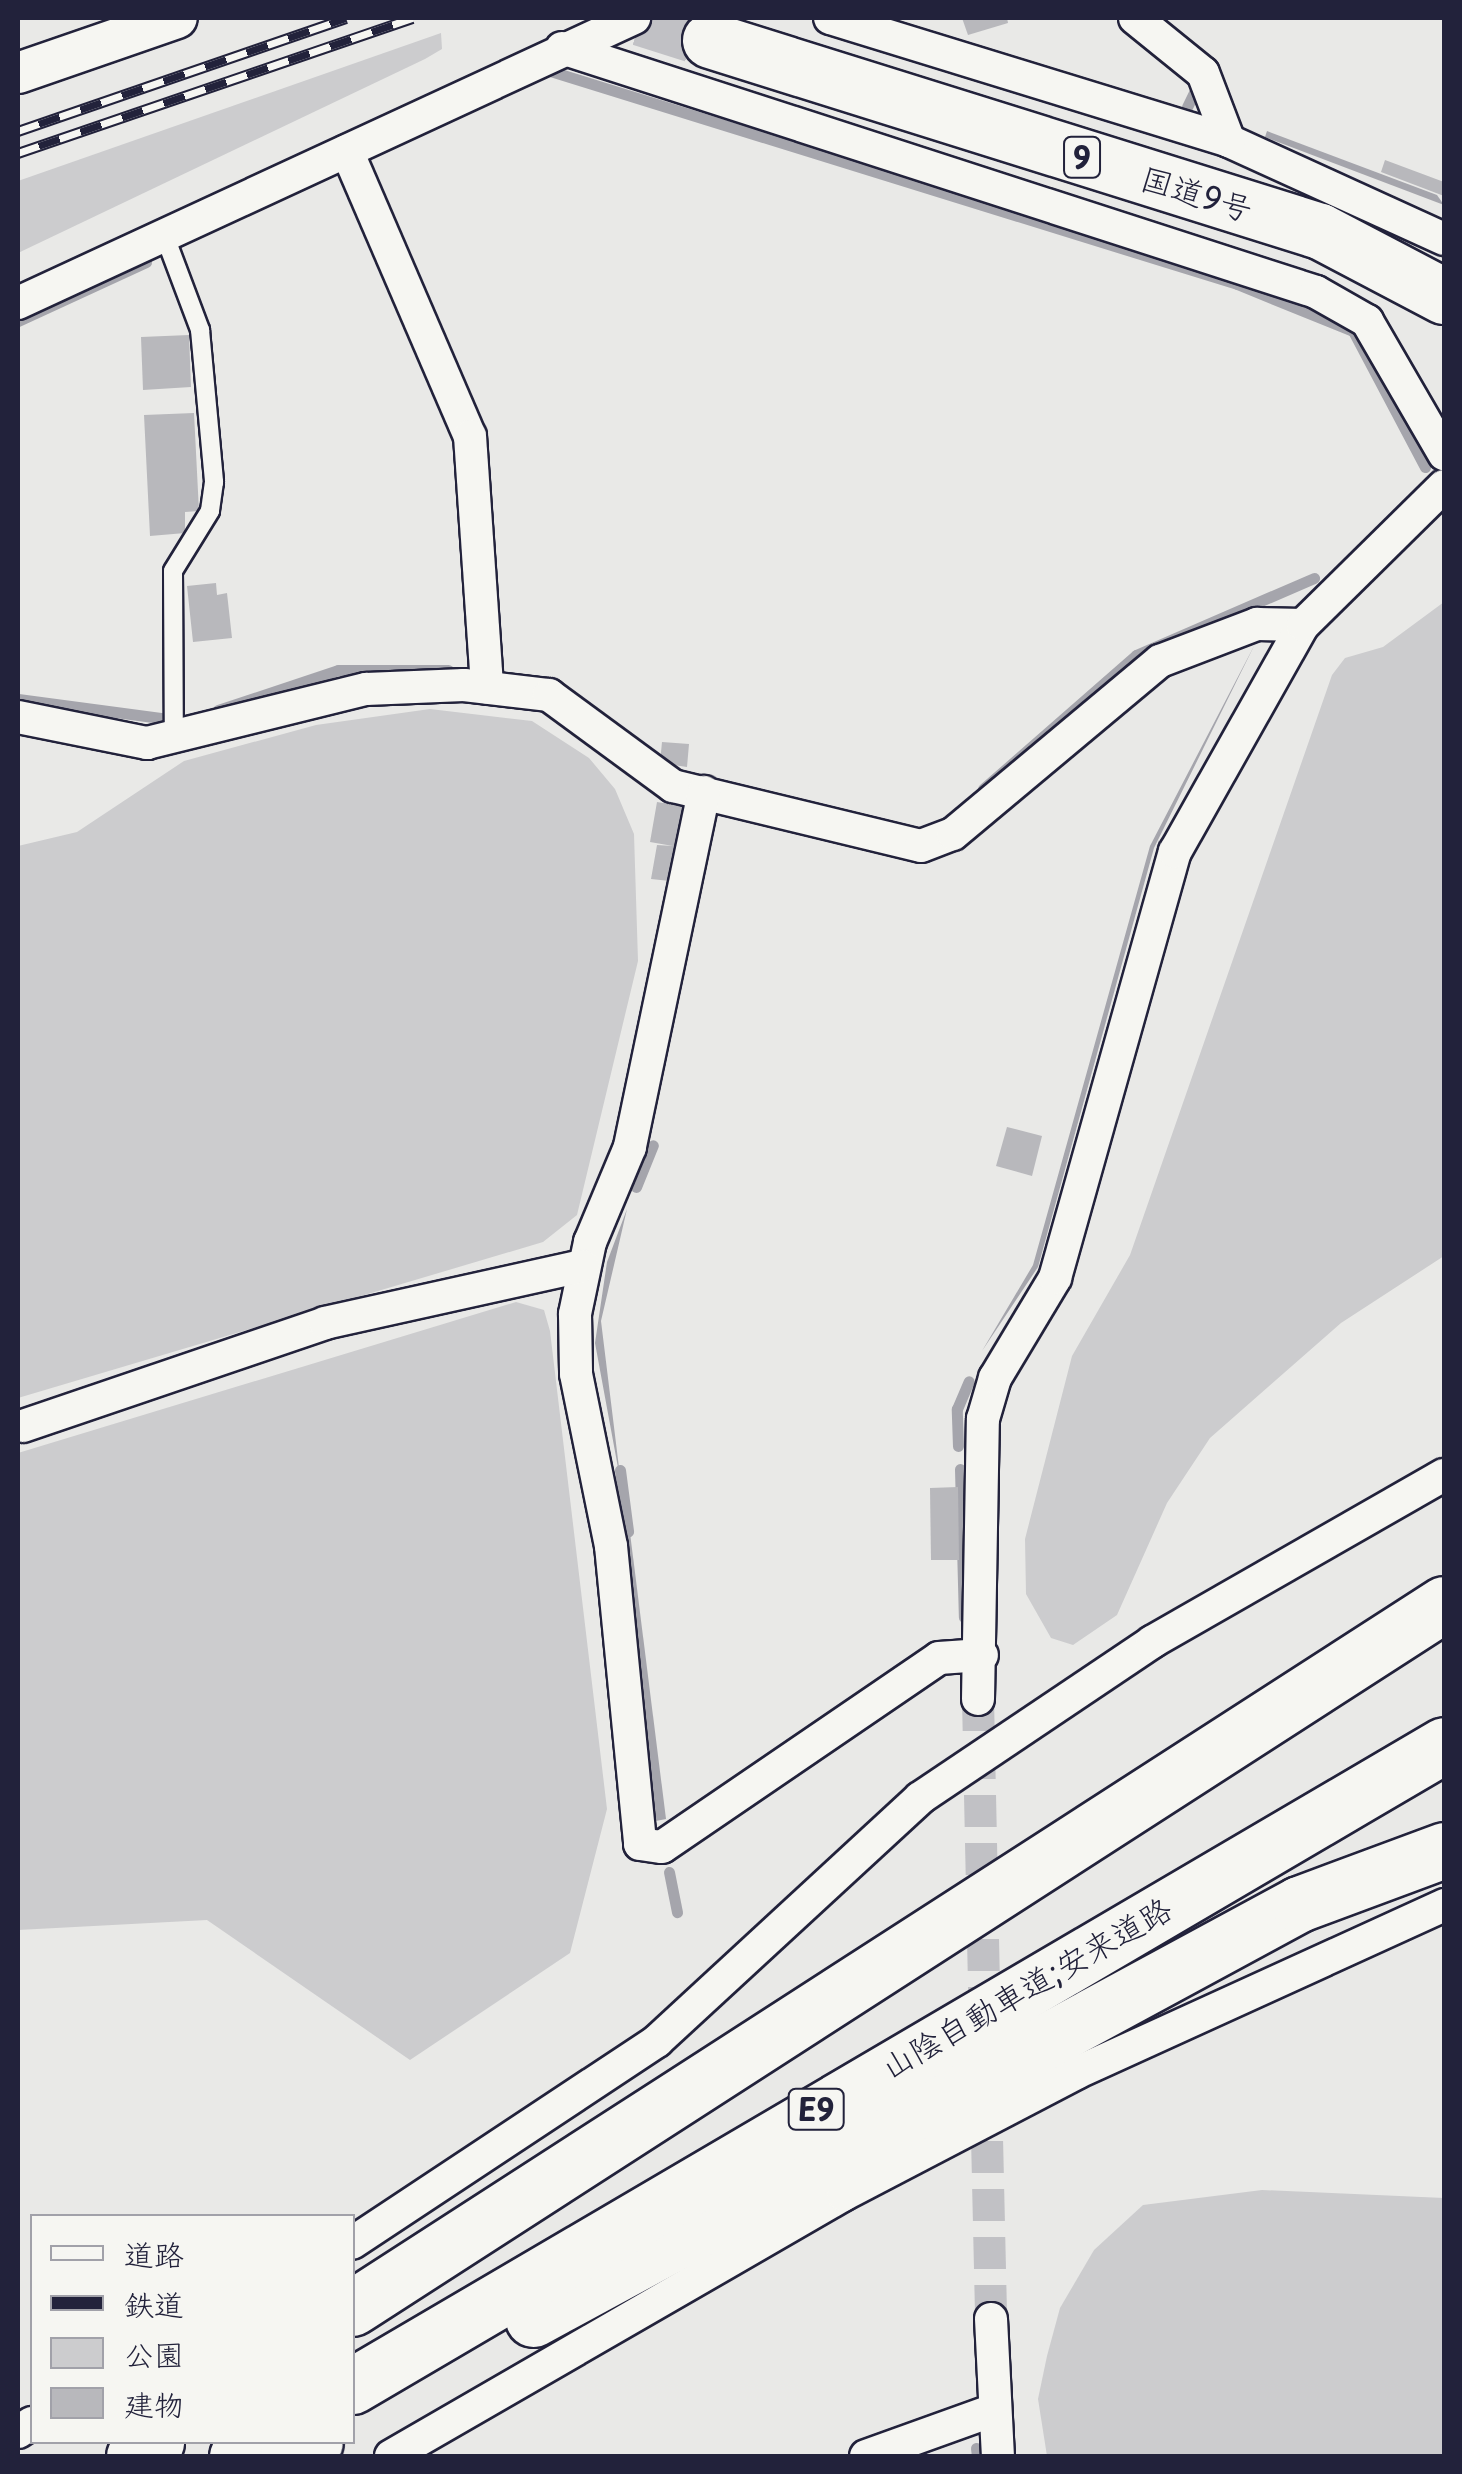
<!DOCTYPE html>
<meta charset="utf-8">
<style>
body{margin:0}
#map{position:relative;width:1462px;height:2474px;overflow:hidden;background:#e9e9e7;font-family:"Playpen Sans","Klee One",sans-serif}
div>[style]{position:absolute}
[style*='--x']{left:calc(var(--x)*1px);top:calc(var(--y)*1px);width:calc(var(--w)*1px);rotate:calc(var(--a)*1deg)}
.green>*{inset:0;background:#ccccce}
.water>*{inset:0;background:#a5a5ac}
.stream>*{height:11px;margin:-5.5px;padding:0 5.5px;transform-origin:5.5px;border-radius:5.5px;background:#a5a5ac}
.building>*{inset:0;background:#b8b8bc}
.minor-tunnel>*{height:32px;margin-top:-16px;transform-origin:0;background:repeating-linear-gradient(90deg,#c1c1c5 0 32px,transparent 0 48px)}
.trunk-tunnel>*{height:55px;margin-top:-27.5px;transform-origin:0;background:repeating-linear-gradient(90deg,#c1c1c5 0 55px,transparent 0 83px)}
.roads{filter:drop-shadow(2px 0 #22223b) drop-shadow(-2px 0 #22223b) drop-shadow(0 2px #22223b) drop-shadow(0 -2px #22223b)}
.service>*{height:18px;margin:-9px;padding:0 9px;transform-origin:9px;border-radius:9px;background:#f6f6f2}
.minor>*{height:32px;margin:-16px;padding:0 16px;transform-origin:16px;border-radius:16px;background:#f6f6f2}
.tertiary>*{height:40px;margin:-20px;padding:0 20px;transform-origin:20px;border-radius:20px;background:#f6f6f2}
.trunk>*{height:55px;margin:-27.5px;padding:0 27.5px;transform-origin:27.5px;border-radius:27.5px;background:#f6f6f2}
.motorway>*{height:55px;margin:-27.5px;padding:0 27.5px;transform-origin:27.5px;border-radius:27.5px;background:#f6f6f2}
.rail>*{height:11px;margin-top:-5.5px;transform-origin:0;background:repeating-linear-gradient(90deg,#f6f6f2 0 22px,#22223b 0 44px);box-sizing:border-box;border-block:2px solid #22223b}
span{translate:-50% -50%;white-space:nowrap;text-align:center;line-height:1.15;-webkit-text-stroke:8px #f6f6f2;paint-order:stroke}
.shield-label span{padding:2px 8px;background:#f6f6f2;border:2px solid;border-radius:8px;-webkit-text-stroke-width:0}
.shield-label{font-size:30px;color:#22223b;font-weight:700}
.street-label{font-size:32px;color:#22223b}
.frame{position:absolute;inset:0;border:20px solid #22223b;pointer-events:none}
.legend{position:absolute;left:30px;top:2214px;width:325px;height:230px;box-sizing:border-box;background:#f6f6f2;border:2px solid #a1a1a9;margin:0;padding:12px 18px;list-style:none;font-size:30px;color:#22223b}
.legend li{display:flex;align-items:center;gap:20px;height:50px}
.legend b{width:50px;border:2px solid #a1a1a9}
</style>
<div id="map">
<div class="green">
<i style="clip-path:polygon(441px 33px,442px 49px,425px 59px,18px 253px,18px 181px)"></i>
<i style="clip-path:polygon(1444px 602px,1444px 1256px,1341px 1323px,1210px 1438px,1167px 1503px,1117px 1615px,1073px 1645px,1051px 1638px,1026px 1594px,1025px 1539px,1072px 1356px,1130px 1255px,1332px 675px,1345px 658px,1383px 647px)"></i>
<i style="clip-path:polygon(430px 709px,532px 721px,589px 758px,615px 789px,634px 834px,638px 961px,577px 1215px,543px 1242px,18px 1398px,18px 846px,77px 832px,184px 761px,316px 725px)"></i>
<i style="clip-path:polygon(516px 1302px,544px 1310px,550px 1331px,607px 1809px,570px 1953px,410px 2060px,207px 1920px,18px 1930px,18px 1453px)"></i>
<i style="clip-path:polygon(1262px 2190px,1444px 2198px,1444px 2456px,1047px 2456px,1038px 2399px,1047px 2356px,1060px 2308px,1094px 2250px,1143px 2205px)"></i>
</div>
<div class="water">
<i style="clip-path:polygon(1267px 131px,1437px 195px,1444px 205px,1265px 137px)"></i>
<i style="clip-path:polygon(1255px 644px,1154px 848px,1038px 1267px,982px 1351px,1033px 1265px,1150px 846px)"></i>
<i style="clip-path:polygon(627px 1209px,601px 1321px,621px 1484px,595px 1343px,607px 1262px)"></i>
<i style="clip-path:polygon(628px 1517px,666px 1819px,656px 1821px,624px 1518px)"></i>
</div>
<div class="stream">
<i style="--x:547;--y:70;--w:722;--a:17.23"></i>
<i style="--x:1237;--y:284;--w:125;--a:22.1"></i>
<i style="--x:1353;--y:331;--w:154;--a:62.1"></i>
<i style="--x:1187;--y:107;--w:25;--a:-64"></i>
<i style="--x:18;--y:321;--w:141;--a:-24.7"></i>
<i style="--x:18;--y:699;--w:159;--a:7.6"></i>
<i style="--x:218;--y:710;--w:126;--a:-18.4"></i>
<i style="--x:338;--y:670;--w:110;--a:0"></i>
<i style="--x:983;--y:789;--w:203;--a:-41.2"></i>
<i style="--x:1136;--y:655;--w:194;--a:-23.4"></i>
<i style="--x:636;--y:1187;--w:45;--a:-68"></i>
<i style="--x:958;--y:1446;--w:37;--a:-92"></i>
<i style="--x:957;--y:1409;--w:30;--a:-67"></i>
<i style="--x:960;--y:1469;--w:148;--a:88.5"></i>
<i style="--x:620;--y:1470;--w:62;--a:82.5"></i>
<i style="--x:669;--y:1872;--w:41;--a:78.7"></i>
<i style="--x:976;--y:2448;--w:8;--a:83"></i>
</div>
<div class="building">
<i style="clip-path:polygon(962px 18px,1007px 18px,1008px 23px,968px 35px)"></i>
<i style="clip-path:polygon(1385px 160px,1444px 182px,1444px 196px,1381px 172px)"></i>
<i style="clip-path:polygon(189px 335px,191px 387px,143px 390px,141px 337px)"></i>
<i style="clip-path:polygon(194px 413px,199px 511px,185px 512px,185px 533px,150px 536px,144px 415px)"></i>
<i style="clip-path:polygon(216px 583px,217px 595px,227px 593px,232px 638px,193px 642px,187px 586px)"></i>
<i style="clip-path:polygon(662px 742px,689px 744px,687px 767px,660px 763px)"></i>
<i style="clip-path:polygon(657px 802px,687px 807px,670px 881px,651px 879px,657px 845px,673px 846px,650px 842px)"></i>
<i style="clip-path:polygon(1007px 1127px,1042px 1136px,1032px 1176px,996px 1166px)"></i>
<i style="clip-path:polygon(958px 1487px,959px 1560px,931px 1560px,930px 1488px)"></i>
</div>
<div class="minor-tunnel">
<i style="--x:978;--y:1699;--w:325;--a:88.8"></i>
<i style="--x:986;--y:2093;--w:226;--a:88.7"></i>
</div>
<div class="trunk-tunnel">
<i style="--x:641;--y:18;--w:72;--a:17.7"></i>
</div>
<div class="roads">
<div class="service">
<i style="--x:164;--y:234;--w:103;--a:69.4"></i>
<i style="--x:200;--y:330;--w:153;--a:84.7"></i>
<i style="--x:214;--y:482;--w:29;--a:98"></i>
<i style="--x:210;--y:511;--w:70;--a:121.7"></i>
<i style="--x:173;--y:571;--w:167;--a:89.7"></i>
</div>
<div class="minor">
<i style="--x:830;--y:18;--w:418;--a:17.1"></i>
<i style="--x:1229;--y:141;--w:236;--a:24.5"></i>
<i style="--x:1135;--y:18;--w:87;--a:39"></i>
<i style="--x:1203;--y:73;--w:73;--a:69.1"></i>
<i style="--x:562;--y:48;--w:792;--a:17.93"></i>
<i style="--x:1316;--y:292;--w:59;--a:29.6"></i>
<i style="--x:1367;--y:321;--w:154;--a:59.9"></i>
<i style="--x:347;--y:151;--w:310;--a:66.7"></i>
<i style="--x:470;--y:436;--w:252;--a:86.1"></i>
<i style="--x:18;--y:303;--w:679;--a:-24.83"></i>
<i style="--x:18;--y:717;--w:132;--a:11.4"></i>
<i style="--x:147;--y:743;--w:226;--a:-13.9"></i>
<i style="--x:366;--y:689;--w:98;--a:-2.3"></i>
<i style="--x:464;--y:685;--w:86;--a:6.7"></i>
<i style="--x:549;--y:695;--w:154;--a:36.3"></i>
<i style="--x:673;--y:786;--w:255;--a:13.6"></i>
<i style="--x:921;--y:846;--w:34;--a:-21"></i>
<i style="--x:953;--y:834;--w:270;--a:-39.9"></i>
<i style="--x:1160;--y:661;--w:104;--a:-20.9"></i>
<i style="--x:1257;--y:624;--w:46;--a:1.2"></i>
<i style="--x:704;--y:792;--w:363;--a:101.8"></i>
<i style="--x:630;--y:1147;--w:103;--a:112.8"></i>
<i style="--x:590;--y:1242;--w:74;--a:101.8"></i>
<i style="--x:575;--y:1314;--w:60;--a:89"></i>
<i style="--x:576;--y:1374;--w:176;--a:78.5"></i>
<i style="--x:611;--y:1546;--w:299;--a:84.4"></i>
<i style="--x:640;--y:1844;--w:22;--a:8"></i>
<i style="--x:662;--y:1847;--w:335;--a:-34.3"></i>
<i style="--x:939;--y:1658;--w:43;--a:-4"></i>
<i style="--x:23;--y:1426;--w:319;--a:-18.8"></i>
<i style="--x:325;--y:1323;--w:264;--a:-12.5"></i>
<i style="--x:978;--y:1699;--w:280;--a:-89"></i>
<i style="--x:983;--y:1419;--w:43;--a:-73.7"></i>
<i style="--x:995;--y:1378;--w:117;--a:-59"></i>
<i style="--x:1055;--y:1278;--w:443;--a:-74.3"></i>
<i style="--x:1175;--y:852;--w:261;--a:-60.6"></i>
<i style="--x:1303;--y:625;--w:198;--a:-44.6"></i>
<i style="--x:352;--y:2243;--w:366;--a:-33.5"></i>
<i style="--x:657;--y:2041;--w:358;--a:-42.7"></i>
<i style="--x:920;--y:1798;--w:280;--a:-33.9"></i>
<i style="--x:1152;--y:1642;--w:336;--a:-29.8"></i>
<i style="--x:991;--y:2319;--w:137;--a:87.1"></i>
<i style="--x:18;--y:2432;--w:17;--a:-33"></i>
<i style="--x:391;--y:2456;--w:522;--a:-30"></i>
<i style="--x:843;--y:2195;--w:263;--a:-27.6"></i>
<i style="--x:1076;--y:2073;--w:405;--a:-24.5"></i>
<i style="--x:866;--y:2456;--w:136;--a:-19.8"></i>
</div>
<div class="tertiary">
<i style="--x:18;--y:73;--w:168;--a:-19.1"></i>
</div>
<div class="trunk">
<i style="--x:710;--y:40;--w:639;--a:17.39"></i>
<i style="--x:1320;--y:231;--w:140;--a:27.7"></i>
</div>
<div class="motorway">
<i style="--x:352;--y:2308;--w:1299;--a:-32.81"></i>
<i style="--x:533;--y:2319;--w:871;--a:-28.45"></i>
<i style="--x:1299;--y:1904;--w:155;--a:-20.4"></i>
<i style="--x:352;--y:2386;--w:1266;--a:-30.41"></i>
<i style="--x:134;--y:2456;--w:26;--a:-32"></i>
<i style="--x:237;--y:2456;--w:29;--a:-29"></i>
<i style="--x:288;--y:2456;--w:30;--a:-27"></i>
</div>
</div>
<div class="rail">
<i style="--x:18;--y:131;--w:347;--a:-19"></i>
<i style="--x:18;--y:153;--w:417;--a:-18.9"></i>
</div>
<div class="shield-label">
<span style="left:1082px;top:157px">9</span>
<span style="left:816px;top:2109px">E9</span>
</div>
<div class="street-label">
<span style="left:1197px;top:193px;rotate:17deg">国道9号</span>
<span style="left:1026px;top:1987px;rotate:-30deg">山陰自動車道;安来道路</span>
</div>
<div class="frame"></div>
<ul class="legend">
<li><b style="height:12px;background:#f6f6f2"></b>道路</li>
<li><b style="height:12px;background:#22223b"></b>鉄道</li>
<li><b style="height:28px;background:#ccccce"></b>公園</li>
<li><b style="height:28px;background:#b8b8bc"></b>建物</li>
</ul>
</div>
